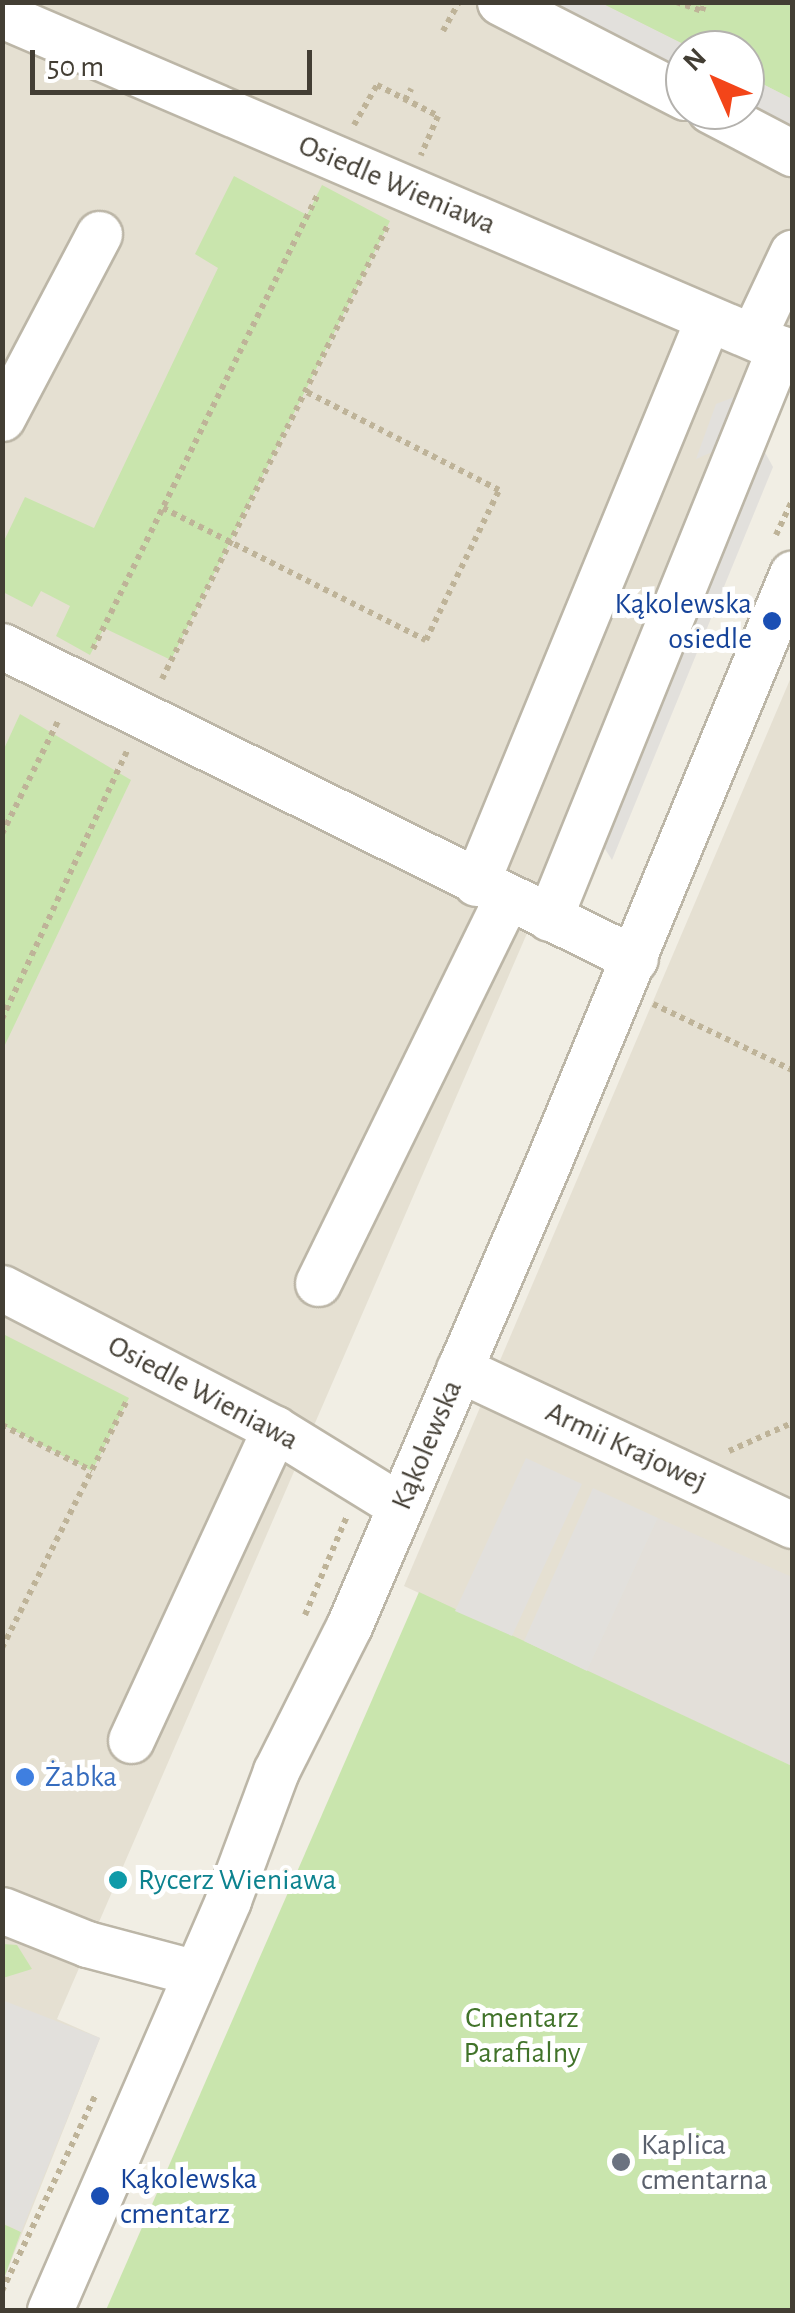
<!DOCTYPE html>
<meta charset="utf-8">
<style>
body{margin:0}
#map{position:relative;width:795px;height:2313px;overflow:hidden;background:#f1eee4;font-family:"Alegreya Sans",sans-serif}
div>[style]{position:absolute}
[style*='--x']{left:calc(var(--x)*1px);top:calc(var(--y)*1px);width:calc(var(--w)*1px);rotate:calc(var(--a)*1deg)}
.residential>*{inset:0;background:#e5e0d2}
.industrial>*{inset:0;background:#e3dfd9}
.green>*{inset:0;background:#c9e5ad}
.parking>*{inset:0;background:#e2e0dc}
.path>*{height:6px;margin-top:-3px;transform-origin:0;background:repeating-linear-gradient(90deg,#beb398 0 5px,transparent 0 10px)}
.roads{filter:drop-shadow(2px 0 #bcb6a7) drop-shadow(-2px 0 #bcb6a7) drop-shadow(0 2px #bcb6a7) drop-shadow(0 -2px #bcb6a7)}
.minor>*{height:45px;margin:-22.5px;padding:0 22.5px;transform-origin:22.5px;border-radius:22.5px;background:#fff}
.dots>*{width:28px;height:28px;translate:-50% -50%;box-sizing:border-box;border:5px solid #fff;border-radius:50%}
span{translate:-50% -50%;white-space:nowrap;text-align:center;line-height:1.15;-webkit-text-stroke:10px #fff;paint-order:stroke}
.street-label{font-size:30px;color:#433e34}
.transit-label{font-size:30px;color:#164399}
.right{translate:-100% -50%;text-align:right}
.left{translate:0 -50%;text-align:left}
.shop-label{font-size:30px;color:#366cbe}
.culture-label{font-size:30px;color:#0d838f}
.park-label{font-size:30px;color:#41732a}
.worship-label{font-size:30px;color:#5b616d}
.frame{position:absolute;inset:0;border:5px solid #433e34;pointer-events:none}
.north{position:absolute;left:665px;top:30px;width:100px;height:100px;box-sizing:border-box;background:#fff;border:2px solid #b4b2ae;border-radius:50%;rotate:315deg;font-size:28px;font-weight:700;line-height:40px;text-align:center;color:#433e34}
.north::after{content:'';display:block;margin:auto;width:35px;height:45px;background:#f34519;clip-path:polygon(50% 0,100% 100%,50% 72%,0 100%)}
.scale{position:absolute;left:30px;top:50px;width:282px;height:45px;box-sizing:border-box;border:5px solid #433e34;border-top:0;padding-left:12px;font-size:30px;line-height:35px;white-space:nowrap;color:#433e34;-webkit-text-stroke:8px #fff;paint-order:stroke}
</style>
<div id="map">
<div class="residential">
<i style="clip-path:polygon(evenodd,3px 3px,792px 3px,792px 354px,780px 349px,57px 2019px,100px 2038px,3px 2281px,3px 3px,685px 50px,745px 50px,745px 110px,685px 110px,685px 50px)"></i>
<i style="clip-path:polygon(792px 675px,792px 1766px,404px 1586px)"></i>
</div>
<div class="industrial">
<i style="clip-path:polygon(658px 1518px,792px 1577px,792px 1766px,587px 1671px)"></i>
</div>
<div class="green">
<i style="clip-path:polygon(601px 3px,792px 3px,792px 99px,745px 75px,745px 50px,695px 50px)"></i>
<i style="clip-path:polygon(234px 176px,307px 215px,322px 185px,390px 221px,171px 660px,104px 628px,90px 655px,56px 636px,70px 606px,41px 591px,32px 607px,3px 592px,3px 543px,25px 497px,94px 528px,218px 268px,195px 254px)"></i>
<i style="clip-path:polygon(20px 714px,131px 780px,3px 1049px,3px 751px)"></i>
<i style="clip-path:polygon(3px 1334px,129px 1398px,92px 1471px,3px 1425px)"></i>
<i style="clip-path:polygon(419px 1592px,792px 1766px,792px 2310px,106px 2310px)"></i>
<i style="clip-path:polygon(3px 1944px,17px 1945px,32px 1969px,3px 1978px)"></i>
<i style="clip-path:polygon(3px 2224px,21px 2232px,3px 2281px)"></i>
</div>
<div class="parking">
<i style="clip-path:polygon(500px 3px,601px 3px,695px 50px,685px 50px,685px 97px)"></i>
<i style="clip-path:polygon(745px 75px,792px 99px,792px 153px,745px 110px)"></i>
<i style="clip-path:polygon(755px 389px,733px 443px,696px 459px,716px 404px)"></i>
<i style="clip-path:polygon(757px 438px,773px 467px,612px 860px,595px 833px)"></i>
<i style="clip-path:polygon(526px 1458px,582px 1484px,512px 1636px,455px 1611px)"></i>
<i style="clip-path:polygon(593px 1488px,658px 1518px,587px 1671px,524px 1641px)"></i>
<i style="clip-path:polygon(2px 2000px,100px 2038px,21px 2232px,3px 2223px)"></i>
</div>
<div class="path">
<i style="--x:676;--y:2;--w:28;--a:19"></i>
<i style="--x:702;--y:11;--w:9;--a:-72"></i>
<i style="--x:443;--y:31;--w:33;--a:-61"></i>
<i style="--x:405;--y:100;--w:13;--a:-61"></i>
<i style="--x:354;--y:125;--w:46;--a:-60.1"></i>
<i style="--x:377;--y:85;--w:68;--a:26.9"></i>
<i style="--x:438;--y:116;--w:43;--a:113.6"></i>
<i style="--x:163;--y:508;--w:294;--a:26.7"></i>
<i style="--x:426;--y:640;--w:167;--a:-64"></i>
<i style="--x:499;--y:490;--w:218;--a:-153"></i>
<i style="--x:776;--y:535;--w:38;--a:-65"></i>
<i style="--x:93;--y:649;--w:508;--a:-63.69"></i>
<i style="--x:162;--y:679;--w:507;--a:-63.54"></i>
<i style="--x:2;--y:834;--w:128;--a:-63.6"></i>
<i style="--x:653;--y:1004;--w:154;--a:25.4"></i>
<i style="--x:2;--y:1019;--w:298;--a:-65"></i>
<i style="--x:2;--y:1425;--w:101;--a:27.1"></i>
<i style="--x:729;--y:1451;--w:69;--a:-24"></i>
<i style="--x:305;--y:1615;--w:108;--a:-67"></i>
<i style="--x:2;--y:1648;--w:279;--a:-63.2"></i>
<i style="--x:2;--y:2291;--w:218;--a:-64.5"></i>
</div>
<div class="roads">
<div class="minor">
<i style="--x:500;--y:2;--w:208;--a:27.2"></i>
<i style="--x:2;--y:15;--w:860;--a:23.22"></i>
<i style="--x:710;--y:110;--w:93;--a:27.7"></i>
<i style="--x:753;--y:336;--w:92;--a:-64.8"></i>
<i style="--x:2;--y:418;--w:208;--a:-62.2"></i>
<i style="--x:2;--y:646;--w:706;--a:26.31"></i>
<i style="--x:476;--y:883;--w:610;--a:-67.64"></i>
<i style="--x:549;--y:918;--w:615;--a:-67.94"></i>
<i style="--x:318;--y:1283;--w:429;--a:-63.9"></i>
<i style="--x:2;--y:1288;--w:307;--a:27.3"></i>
<i style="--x:275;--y:1429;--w:147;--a:31.6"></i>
<i style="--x:459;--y:1369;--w:368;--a:25.1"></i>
<i style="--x:131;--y:1740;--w:343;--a:-65.2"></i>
<i style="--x:2;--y:1910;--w:92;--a:21.8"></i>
<i style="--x:87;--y:1944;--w:113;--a:14.9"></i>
<i style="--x:50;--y:2310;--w:447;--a:-66.5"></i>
<i style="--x:228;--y:1900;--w:138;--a:-69.6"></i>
<i style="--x:276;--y:1771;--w:162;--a:-63.3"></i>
<i style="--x:349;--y:1626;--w:504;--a:-66.74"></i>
<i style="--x:548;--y:1163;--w:638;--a:-67.5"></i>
</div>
</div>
<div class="dots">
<i style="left:772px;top:621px;background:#1a4fb4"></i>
<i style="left:25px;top:1777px;background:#3f7fe0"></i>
<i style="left:118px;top:1880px;background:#0f9aa8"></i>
<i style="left:621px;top:2162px;background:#6b7280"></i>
<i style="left:100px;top:2196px;background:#1a4fb4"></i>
</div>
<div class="street-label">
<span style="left:397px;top:185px;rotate:23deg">Osiedle Wieniawa</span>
<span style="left:203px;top:1393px;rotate:28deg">Osiedle Wieniawa</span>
<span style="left:427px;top:1445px;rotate:-67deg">Kąkolewska</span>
<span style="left:626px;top:1447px;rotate:25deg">Armii Krajowej</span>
</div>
<div class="transit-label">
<span class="right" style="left:752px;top:621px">Kąkolewska<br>osiedle</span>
<span class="left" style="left:120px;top:2196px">Kąkolewska<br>cmentarz</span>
</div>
<div class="shop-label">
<span class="left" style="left:45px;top:1777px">Żabka</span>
</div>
<div class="culture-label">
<span class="left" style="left:138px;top:1880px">Rycerz Wieniawa</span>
</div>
<div class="park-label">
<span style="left:522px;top:2035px">Cmentarz<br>Parafialny</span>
</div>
<div class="worship-label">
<span class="left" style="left:641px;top:2162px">Kaplica<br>cmentarna</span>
</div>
<div class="frame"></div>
<div class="north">N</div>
<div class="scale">50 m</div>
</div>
